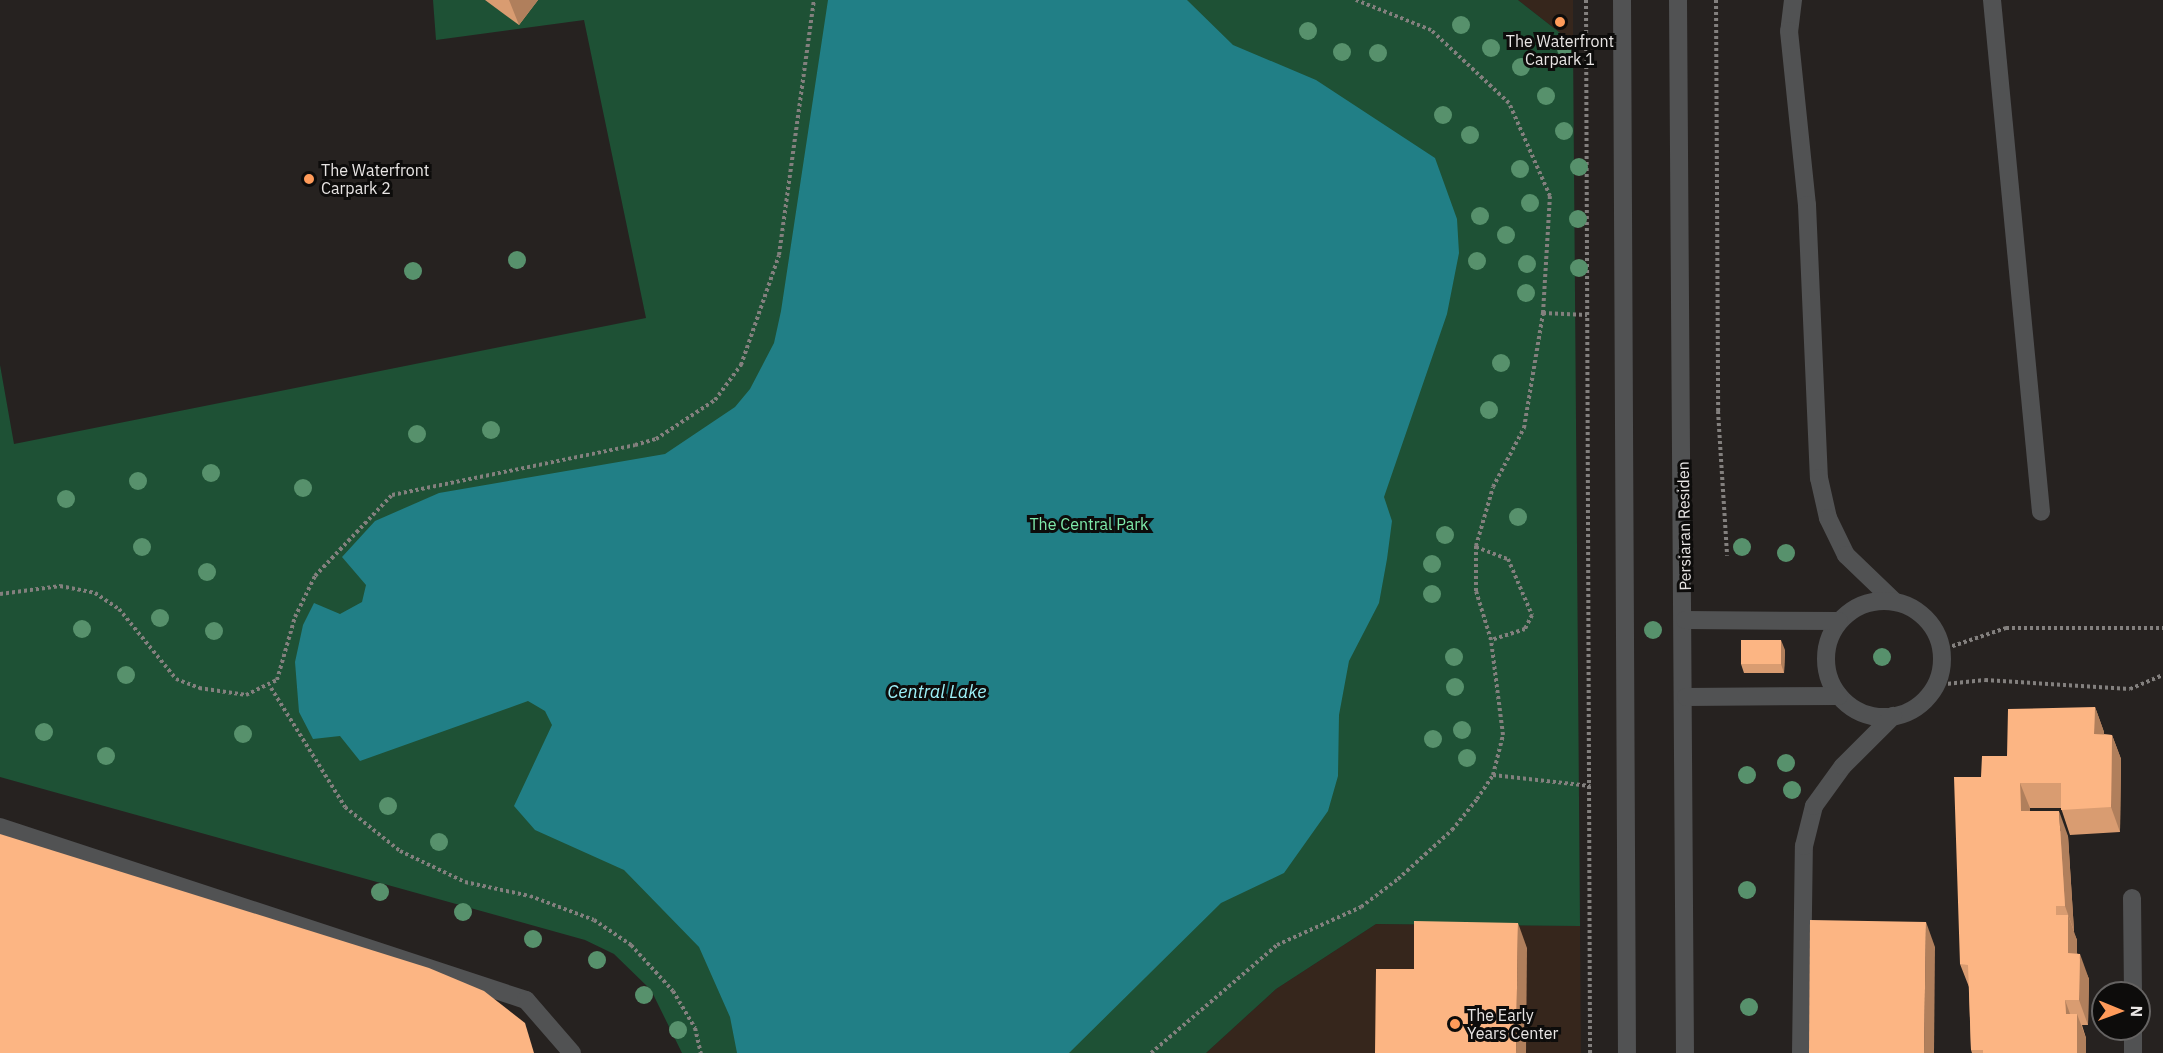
<!DOCTYPE html>
<style>
body{margin:0}
#map{position:relative;width:2163px;height:1053px;overflow:hidden;background:#262220;font-family:"IBM Plex Sans",sans-serif}
div>[style]{position:absolute}
[style*='--x']{left:calc(var(--x)*1px);top:calc(var(--y)*1px);width:calc(var(--w)*1px);rotate:calc(var(--a)*1deg)}
.commercial>*{inset:0;background:#36261c}
.green>*{inset:0;background:#1e5135}
.water>*{inset:0;background:#217f86}
.path>*{height:4px;margin-top:-2px;transform-origin:0;background:repeating-linear-gradient(90deg,#83807e 0 3px,transparent 0 6px)}
.minor>*{height:18px;margin:-9px;padding:0 9px;transform-origin:9px;border-radius:9px;background:#515253}
.minor>.ring{margin:-9px;padding:0;box-sizing:content-box;background:none;border:18px solid #515253;border-radius:50%}
.trees>*{width:18px;height:18px;margin:-9px;border-radius:50%;background:#57916c}
.wall>*{inset:0;background:#d99c71}
.shaded-wall>*{inset:0;background:#b07f5c}
.building>*{inset:0;background:#fcb583}
.dots>*{width:16px;height:16px;translate:-50% -50%;box-sizing:border-box;border:3px solid #0d0c0b;border-radius:50%}
span{translate:-50% -50%;white-space:nowrap;text-align:center;line-height:1.15;-webkit-text-stroke:6px #0d0c0b;paint-order:stroke}
.poi-label{font-size:16px;color:#e8e5e4}
.left{translate:0 -50%;text-align:left}
.park-label{font-size:16px;color:#7febab}
.street-label{font-size:16px;color:#e8e5e4}
.water-label{font-size:18px;color:#9ef1f8;font-style:italic}
.north{position:absolute;left:2091px;top:981px;width:60px;height:60px;box-sizing:border-box;background:#0d0c0b;border:2px solid #656362;border-radius:50%;rotate:91deg;font-size:16px;font-weight:700;line-height:24px;text-align:center;color:#e8e5e4}
.north::after{content:'';display:block;margin:auto;width:21px;height:27px;background:#ff9b5a;clip-path:polygon(50% 0,100% 100%,50% 72%,0 100%)}
</style>
<div id="map">
<div class="commercial">
<i style="clip-path:polygon(1518px 0,1573px 0,1573px 43px)"></i>
<i style="clip-path:polygon(1376px 924px,1580px 926px,1581px 1053px,1206px 1053px,1276px 989px)"></i>
</div>
<div class="green">
<i style="clip-path:polygon(433px 0,1518px 0,1573px 43px,1580px 926px,1376px 924px,1276px 989px,1206px 1053px,682px 1053px,651px 990px,614px 954px,585px 940px,0 777px,0 365px,14px 444px,646px 318px,584px 20px,436px 40px)"></i>
</div>
<div class="water">
<i style="clip-path:polygon(828px 0,1187px 0,1233px 45px,1316px 80px,1435px 158px,1457px 219px,1459px 253px,1447px 314px,1384px 497px,1392px 521px,1387px 559px,1379px 603px,1349px 661px,1339px 715px,1338px 776px,1328px 811px,1284px 873px,1221px 903px,1069px 1053px,737px 1053px,730px 1017px,699px 947px,624px 870px,535px 830px,514px 806px,552px 725px,545px 711px,528px 701px,360px 761px,340px 736px,313px 739px,299px 712px,295px 662px,303px 625px,314px 603px,340px 614px,362px 602px,366px 585px,342px 557px,375px 521px,439px 493px,665px 454px,735px 407px,750px 389px,774px 343px,781px 311px)"></i>
</div>
<div class="path">
<i style="--x:1586;--y:0;--w:1053;--a:89.78"></i>
<i style="--x:1716;--y:0;--w:411;--a:89.7"></i>
<i style="--x:1718;--y:411;--w:145;--a:86.4"></i>
<i style="--x:1543;--y:313;--w:44;--a:2.6"></i>
<i style="--x:1476;--y:547;--w:34;--a:21"></i>
<i style="--x:1508;--y:559;--w:61;--a:66.8"></i>
<i style="--x:1532;--y:615;--w:16;--a:117"></i>
<i style="--x:1525;--y:629;--w:36;--a:162"></i>
<i style="--x:0;--y:594;--w:61;--a:-7.6"></i>
<i style="--x:60;--y:586;--w:36;--a:11"></i>
<i style="--x:95;--y:593;--w:29;--a:34"></i>
<i style="--x:119;--y:609;--w:90;--a:50.8"></i>
<i style="--x:176;--y:679;--w:25;--a:21"></i>
<i style="--x:199;--y:688;--w:48;--a:8.5"></i>
<i style="--x:246;--y:695;--w:34;--a:-26"></i>
<i style="--x:277;--y:680;--w:66;--a:-74.1"></i>
<i style="--x:295;--y:617;--w:46;--a:-64"></i>
<i style="--x:315;--y:576;--w:112;--a:-46.5"></i>
<i style="--x:392;--y:495;--w:248;--a:-11.6"></i>
<i style="--x:635;--y:445;--w:22;--a:-16"></i>
<i style="--x:656;--y:439;--w:71;--a:-33.5"></i>
<i style="--x:715;--y:400;--w:44;--a:-53.4"></i>
<i style="--x:741;--y:365;--w:116;--a:-70.9"></i>
<i style="--x:779;--y:255;--w:257;--a:-82.2"></i>
<i style="--x:1941;--y:650;--w:69;--a:-18.7"></i>
<i style="--x:2006;--y:628;--w:157;--a:0"></i>
<i style="--x:1936;--y:685;--w:49;--a:-5.8"></i>
<i style="--x:1985;--y:680;--w:145;--a:3.6"></i>
<i style="--x:2130;--y:689;--w:36;--a:-23"></i>
<i style="--x:271;--y:688;--w:140;--a:58.1"></i>
<i style="--x:345;--y:807;--w:70;--a:38.7"></i>
<i style="--x:400;--y:851;--w:72;--a:25.5"></i>
<i style="--x:465;--y:882;--w:66;--a:12.2"></i>
<i style="--x:530;--y:896;--w:68;--a:20.6"></i>
<i style="--x:594;--y:920;--w:45;--a:34"></i>
<i style="--x:631;--y:945;--w:62;--a:47.6"></i>
<i style="--x:673;--y:991;--w:43;--a:59.3"></i>
<i style="--x:695;--y:1028;--w:26;--a:77"></i>
<i style="--x:1493;--y:775;--w:98;--a:6.5"></i>
<i style="--x:1151;--y:1053;--w:166;--a:-40.6"></i>
<i style="--x:1277;--y:945;--w:92;--a:-24.3"></i>
<i style="--x:1361;--y:907;--w:46;--a:-37.1"></i>
<i style="--x:1398;--y:879;--w:73;--a:-42.2"></i>
<i style="--x:1452;--y:830;--w:40;--a:-51"></i>
<i style="--x:1477;--y:799;--w:29;--a:-56"></i>
<i style="--x:1493;--y:775;--w:41;--a:-76"></i>
<i style="--x:1503;--y:735;--w:96;--a:-97.2"></i>
<i style="--x:1491;--y:640;--w:51;--a:-107"></i>
<i style="--x:1476;--y:591;--w:45;--a:-90"></i>
<i style="--x:1476;--y:546;--w:61;--a:-73.9"></i>
<i style="--x:1493;--y:487;--w:67;--a:-62.3"></i>
<i style="--x:1524;--y:428;--w:117;--a:-80.6"></i>
<i style="--x:1543;--y:313;--w:117;--a:-86.6"></i>
<i style="--x:1550;--y:196;--w:102;--a:-113.8"></i>
<i style="--x:1509;--y:103;--w:107;--a:-136.9"></i>
<i style="--x:1431;--y:30;--w:81;--a:-158.2"></i>
</div>
<div class="minor">
<i style="--x:1622;--y:0;--w:1053;--a:89.73"></i>
<i style="--x:1678;--y:0;--w:1053;--a:89.62"></i>
<i style="--x:1793;--y:0;--w:31;--a:97"></i>
<i style="--x:1789;--y:31;--w:175;--a:84.1"></i>
<i style="--x:1807;--y:205;--w:273;--a:87.5"></i>
<i style="--x:1819;--y:478;--w:41;--a:77.3"></i>
<i style="--x:1828;--y:518;--w:41;--a:64.1"></i>
<i style="--x:1846;--y:555;--w:66;--a:43.8"></i>
<i style="--x:1992;--y:0;--w:514;--a:84.53"></i>
<i class="ring" style="left:1826px;top:601px;width:98px;height:98px"></i>
<i style="--x:1685;--y:620;--w:154;--a:0.4"></i>
<i style="--x:1686;--y:697;--w:153;--a:-0.4"></i>
<i style="--x:0;--y:827;--w:554;--a:18.21"></i>
<i style="--x:526;--y:1000;--w:70;--a:49"></i>
<i style="--x:2132;--y:898;--w:95;--a:89.4"></i>
<i style="--x:2133;--y:1029;--w:24;--a:90"></i>
<i style="--x:1801;--y:1053;--w:207;--a:-89.2"></i>
<i style="--x:1804;--y:846;--w:41;--a:-76"></i>
<i style="--x:1814;--y:806;--w:49;--a:-54.1"></i>
<i style="--x:1843;--y:766;--w:71;--a:-45"></i>
</div>
<div class="trees">
<i style="left:1461px;top:25px"></i>
<i style="left:1308px;top:31px"></i>
<i style="left:1491px;top:48px"></i>
<i style="left:1566px;top:49px"></i>
<i style="left:1342px;top:52px"></i>
<i style="left:1378px;top:53px"></i>
<i style="left:1521px;top:67px"></i>
<i style="left:1546px;top:96px"></i>
<i style="left:1443px;top:115px"></i>
<i style="left:1564px;top:131px"></i>
<i style="left:1470px;top:135px"></i>
<i style="left:1579px;top:167px"></i>
<i style="left:1520px;top:169px"></i>
<i style="left:1530px;top:203px"></i>
<i style="left:1480px;top:216px"></i>
<i style="left:1578px;top:219px"></i>
<i style="left:1506px;top:235px"></i>
<i style="left:517px;top:260px"></i>
<i style="left:1477px;top:261px"></i>
<i style="left:1527px;top:264px"></i>
<i style="left:1579px;top:268px"></i>
<i style="left:413px;top:271px"></i>
<i style="left:1526px;top:293px"></i>
<i style="left:1501px;top:363px"></i>
<i style="left:1489px;top:410px"></i>
<i style="left:491px;top:430px"></i>
<i style="left:417px;top:434px"></i>
<i style="left:211px;top:473px"></i>
<i style="left:138px;top:481px"></i>
<i style="left:303px;top:488px"></i>
<i style="left:66px;top:499px"></i>
<i style="left:1518px;top:517px"></i>
<i style="left:1445px;top:535px"></i>
<i style="left:142px;top:547px"></i>
<i style="left:1742px;top:547px"></i>
<i style="left:1786px;top:553px"></i>
<i style="left:1432px;top:564px"></i>
<i style="left:207px;top:572px"></i>
<i style="left:1432px;top:594px"></i>
<i style="left:160px;top:618px"></i>
<i style="left:82px;top:629px"></i>
<i style="left:1653px;top:630px"></i>
<i style="left:214px;top:631px"></i>
<i style="left:1454px;top:657px"></i>
<i style="left:1882px;top:657px"></i>
<i style="left:126px;top:675px"></i>
<i style="left:1455px;top:687px"></i>
<i style="left:1462px;top:730px"></i>
<i style="left:44px;top:732px"></i>
<i style="left:243px;top:734px"></i>
<i style="left:1433px;top:739px"></i>
<i style="left:106px;top:756px"></i>
<i style="left:1467px;top:758px"></i>
<i style="left:1786px;top:763px"></i>
<i style="left:1747px;top:775px"></i>
<i style="left:1792px;top:790px"></i>
<i style="left:388px;top:806px"></i>
<i style="left:439px;top:842px"></i>
<i style="left:1747px;top:890px"></i>
<i style="left:380px;top:892px"></i>
<i style="left:463px;top:912px"></i>
<i style="left:533px;top:939px"></i>
<i style="left:597px;top:960px"></i>
<i style="left:644px;top:995px"></i>
<i style="left:1749px;top:1007px"></i>
<i style="left:678px;top:1030px"></i>
</div>
<div class="wall">
<i style="clip-path:polygon(485px 0,538px 0,519px 25px)"></i>
<i style="clip-path:polygon(1785px 650px,1784px 673px,1744px 673px,1741px 664px)"></i>
<i style="clip-path:polygon(2095px 707px,2104px 732px,2104px 734px,2112px 735px,2121px 759px,2120px 832px,2070px 835px,2061px 808px,2030px 808px,2030px 811px,2068px 836px,2074px 931px,2073px 931px,2077px 940px,2077px 953px,2089px 979px,2088px 1025px,2082px 1025px,2086px 1038px,2086px 1053px,1972px 1053px,1971px 1050px,1969px 987px,1960px 964px,1981px 777px,2007px 756px)"></i>
</div>
<div class="shaded-wall">
<i style="clip-path:polygon(509px 0,538px 0,519px 25px)"></i>
<i style="clip-path:polygon(1781px 640px,1785px 650px,1784px 673px,1781px 664px)"></i>
<i style="clip-path:polygon(2095px 707px,2104px 732px,2103px 759px,2094px 734px)"></i>
<i style="clip-path:polygon(2112px 735px,2121px 759px,2120px 832px,2111px 807px)"></i>
<i style="clip-path:polygon(2020px 783px,2030px 808px,2030px 836px,2021px 811px)"></i>
<i style="clip-path:polygon(2059px 811px,2068px 836px,2074px 931px,2065px 906px)"></i>
<i style="clip-path:polygon(2068px 915px,2077px 940px,2077px 978px,2068px 953px)"></i>
<i style="clip-path:polygon(1926px 922px,1935px 947px,1934px 1053px,1924px 1053px)"></i>
<i style="clip-path:polygon(1518px 923px,1527px 948px,1526px 1053px,1516px 1053px)"></i>
<i style="clip-path:polygon(2080px 954px,2089px 979px,2088px 1025px,2079px 1000px)"></i>
<i style="clip-path:polygon(2065px 1000px,2074px 1025px,2066px 1014px)"></i>
<i style="clip-path:polygon(2077px 1014px,2086px 1038px,2086px 1053px,2077px 1053px)"></i>
</div>
<div class="building">
<i style="clip-path:polygon(1741px 640px,1781px 640px,1781px 664px,1741px 664px)"></i>
<i style="clip-path:polygon(2095px 707px,2094px 734px,2112px 735px,2111px 807px,2061px 810px,2061px 783px,2020px 783px,2021px 811px,2059px 811px,2065px 906px,2056px 906px,2056px 915px,2068px 915px,2068px 953px,2080px 954px,2079px 1000px,2065px 1000px,2066px 1014px,2077px 1014px,2077px 1053px,1983px 1053px,1983px 1050px,1971px 1050px,1968px 965px,1960px 964px,1954px 777px,1981px 777px,1982px 756px,2007px 756px,2008px 709px)"></i>
<i style="clip-path:polygon(0 834px,429px 968px,484px 991px,525px 1023px,534px 1053px,0 1053px)"></i>
<i style="clip-path:polygon(1810px 920px,1926px 922px,1924px 1053px,1809px 1053px)"></i>
<i style="clip-path:polygon(1414px 921px,1518px 923px,1516px 1053px,1375px 1053px,1376px 969px,1414px 969px)"></i>
</div>
<div class="dots">
<i style="left:1560px;top:22px;background:#ff9b5a"></i>
<i style="left:309px;top:179px;background:#ff9b5a"></i>
<i style="left:1455px;top:1024px;background:#ff9b5a"></i>
</div>
<div class="poi-label">
<span style="left:1560px;top:50px">The Waterfront<br>Carpark 1</span>
<span class="left" style="left:321px;top:179px">The Waterfront<br>Carpark 2</span>
<span class="left" style="left:1467px;top:1024px">The Early<br>Years Center</span>
</div>
<div class="park-label">
<span style="left:1089px;top:524px">The Central Park</span>
</div>
<div class="street-label">
<span style="left:1684px;top:526px;rotate:-91deg">Persiaran Residen</span>
</div>
<div class="water-label">
<span style="left:937px;top:692px">Central Lake</span>
</div>
<div class="north">N</div>
</div>
